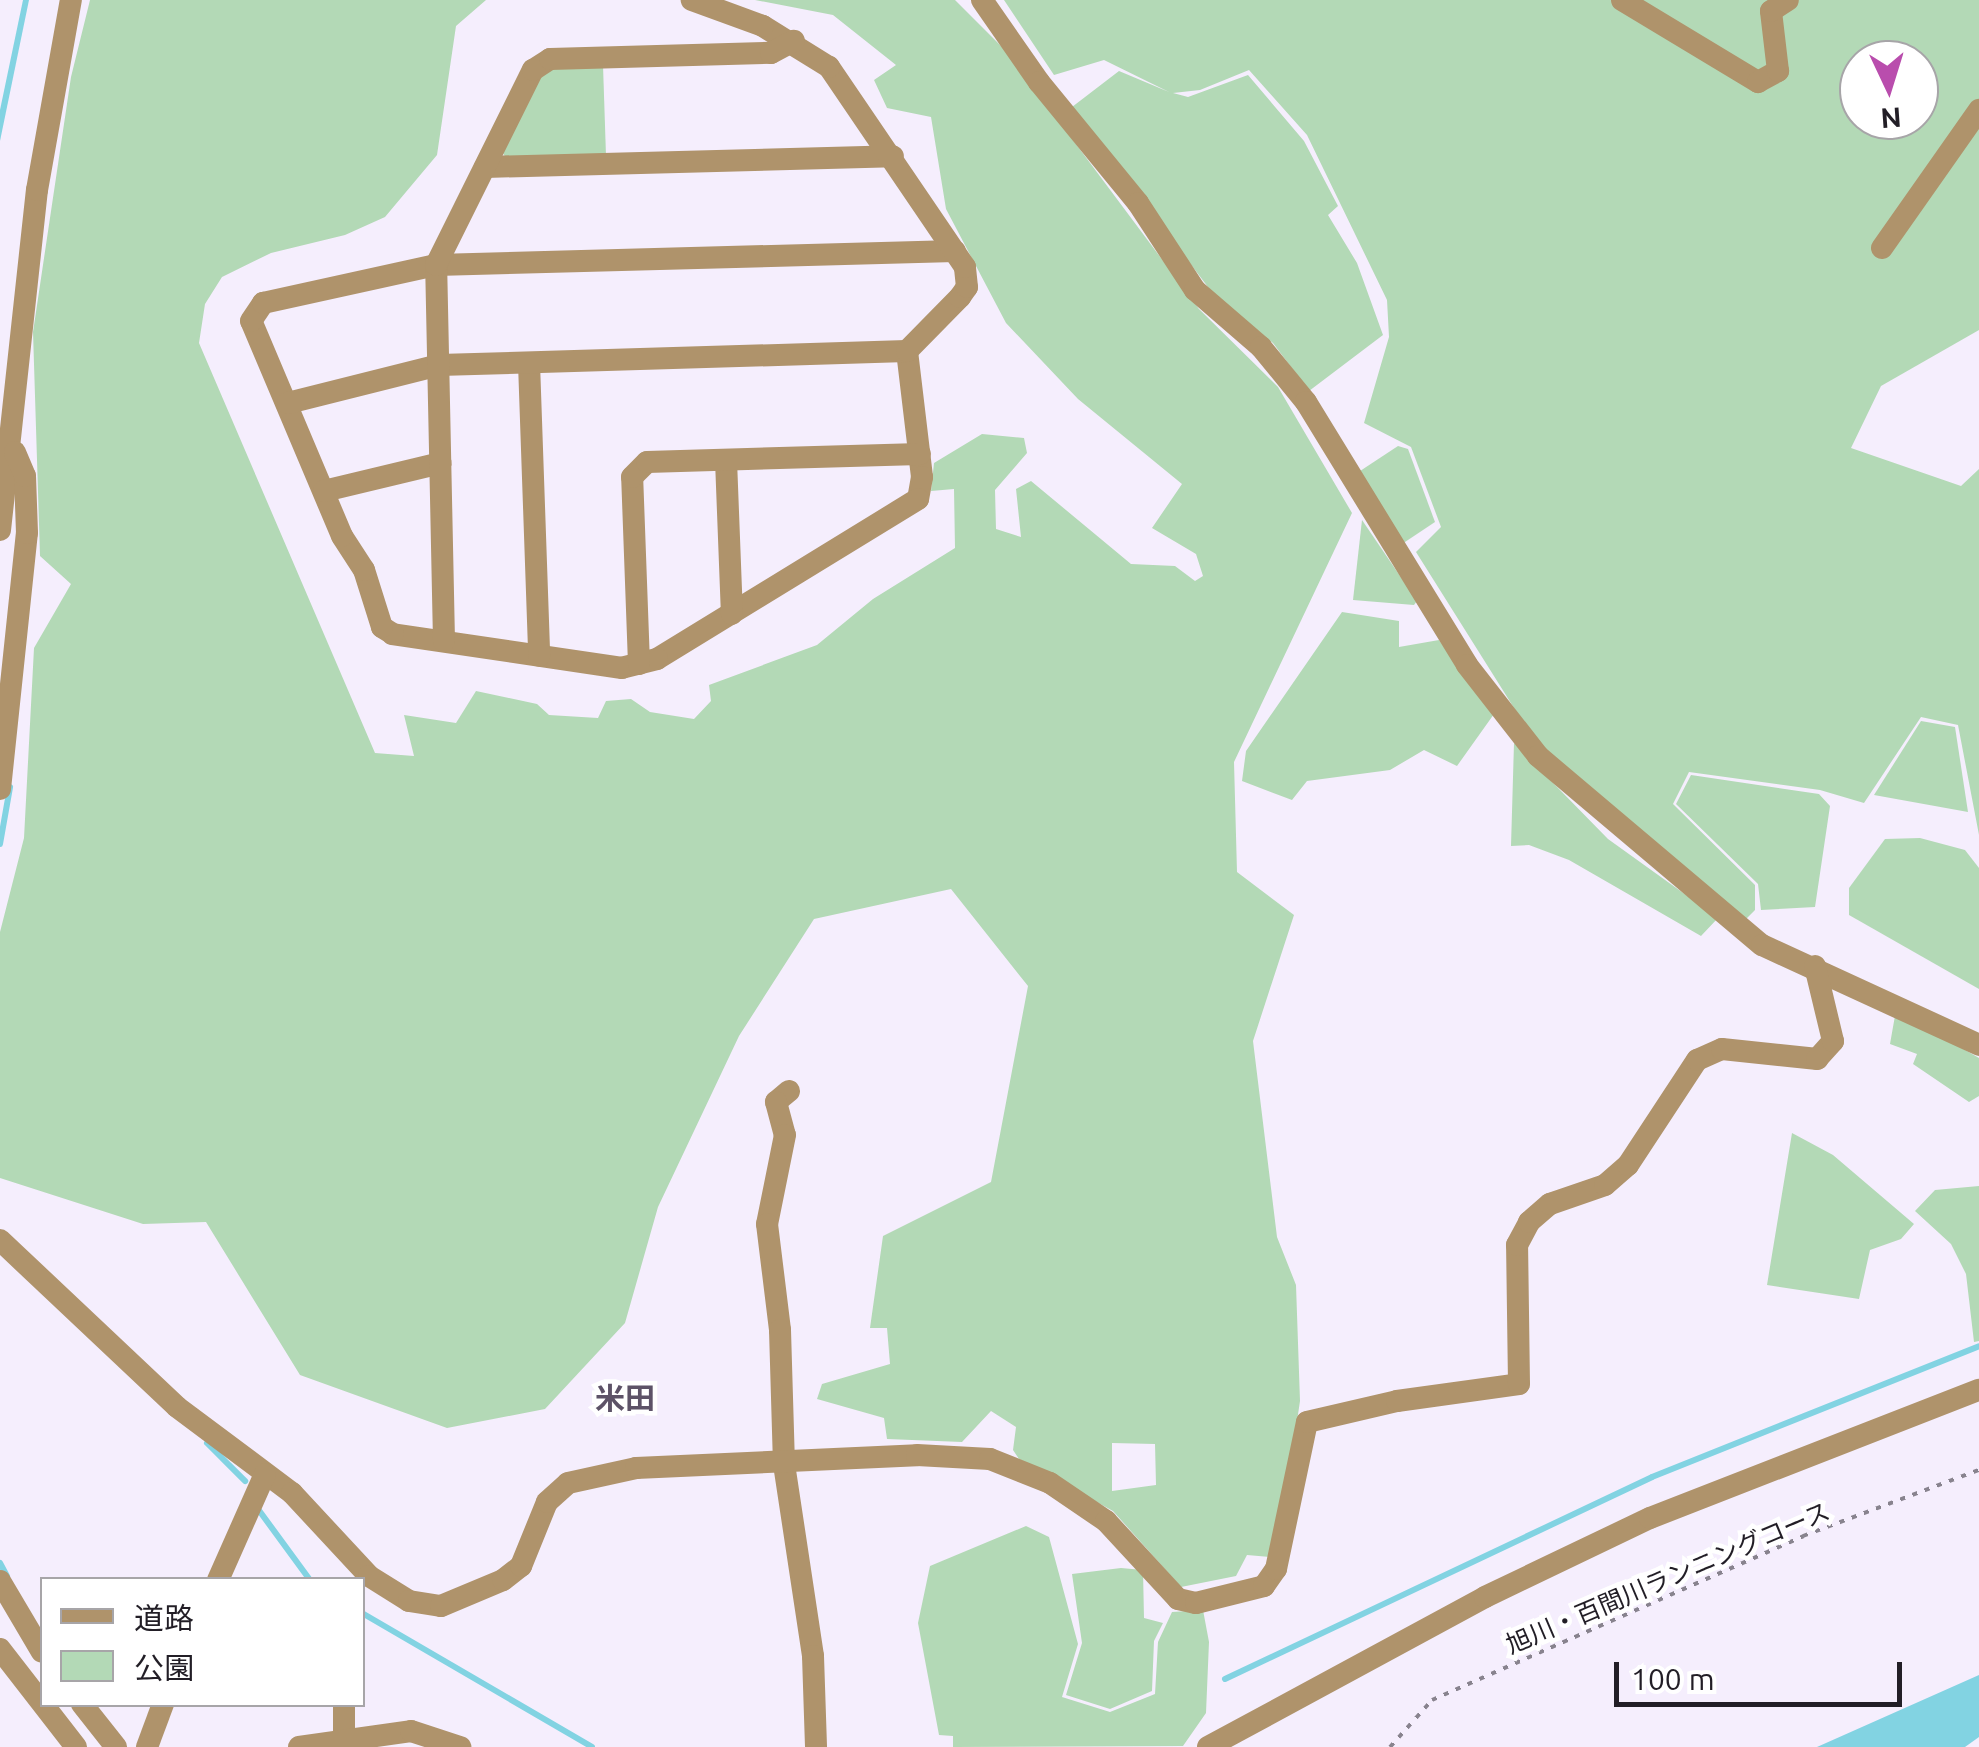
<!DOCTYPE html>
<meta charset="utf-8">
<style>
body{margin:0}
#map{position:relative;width:1979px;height:1747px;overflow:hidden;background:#f5eefd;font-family:Ubuntu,"Noto Sans JP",sans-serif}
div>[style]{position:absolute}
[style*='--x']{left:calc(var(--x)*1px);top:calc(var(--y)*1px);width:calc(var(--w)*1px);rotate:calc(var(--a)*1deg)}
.green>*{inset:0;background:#b3d9b6}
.water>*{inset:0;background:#82d3e2}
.stream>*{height:6px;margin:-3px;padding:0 3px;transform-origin:3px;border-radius:3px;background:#82d3e2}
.path>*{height:4px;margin-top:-2px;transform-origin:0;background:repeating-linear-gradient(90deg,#88838e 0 5px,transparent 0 13px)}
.minor>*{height:22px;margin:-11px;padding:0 11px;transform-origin:11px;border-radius:11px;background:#af936b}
span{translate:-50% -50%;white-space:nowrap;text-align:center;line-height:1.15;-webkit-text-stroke:9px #fff;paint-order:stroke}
.street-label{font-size:25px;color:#221e26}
.quarter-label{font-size:30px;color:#5d5267;font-weight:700}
.legend{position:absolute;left:40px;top:1577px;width:325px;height:130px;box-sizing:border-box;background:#fff;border:2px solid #a7a5a8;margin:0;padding:12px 18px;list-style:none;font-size:30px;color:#221e26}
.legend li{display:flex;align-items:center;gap:20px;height:50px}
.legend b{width:50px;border:2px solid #a7a5a8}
.north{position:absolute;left:1839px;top:40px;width:100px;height:100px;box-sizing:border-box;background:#fff;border:2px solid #a7a5a8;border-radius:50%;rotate:176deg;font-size:28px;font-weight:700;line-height:40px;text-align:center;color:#221e26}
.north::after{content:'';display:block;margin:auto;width:35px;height:45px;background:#b94dad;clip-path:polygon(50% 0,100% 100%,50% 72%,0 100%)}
.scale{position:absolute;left:1614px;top:1662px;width:288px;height:45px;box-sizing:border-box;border:5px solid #221e26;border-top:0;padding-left:12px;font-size:30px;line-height:35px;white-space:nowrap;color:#221e26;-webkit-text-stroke:8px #fff;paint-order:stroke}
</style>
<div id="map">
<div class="green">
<i style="clip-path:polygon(evenodd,90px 0,486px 0,456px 26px,437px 155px,385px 217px,345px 235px,271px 253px,222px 277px,205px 304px,199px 343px,375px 753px,414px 756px,404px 715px,456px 723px,476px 691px,537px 704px,549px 715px,598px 718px,606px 701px,631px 699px,650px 712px,694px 719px,711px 701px,709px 685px,817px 645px,873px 599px,955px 548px,954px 489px,931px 491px,934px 463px,982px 434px,1024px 438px,1027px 453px,995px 490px,996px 529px,1021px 537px,1016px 489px,1031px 481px,1131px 564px,1175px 566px,1195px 581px,1203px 576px,1196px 554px,1152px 528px,1182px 484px,1078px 399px,1006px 323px,946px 209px,931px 117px,887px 108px,874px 80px,896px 65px,833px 15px,755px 0,955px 0,1008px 53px,1199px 309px,1278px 387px,1352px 513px,1234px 762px,1237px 872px,1294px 915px,1253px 1041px,1277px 1237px,1296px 1285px,1300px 1401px,1284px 1509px,1270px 1557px,1247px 1555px,1236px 1576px,1181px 1587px,1113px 1511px,1019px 1459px,1013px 1450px,1016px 1427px,991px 1411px,962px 1442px,887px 1439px,884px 1418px,817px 1399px,822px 1384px,890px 1364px,887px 1328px,870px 1328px,883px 1236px,991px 1182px,1028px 986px,951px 889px,814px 919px,739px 1036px,658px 1207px,625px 1323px,545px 1409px,447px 1428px,300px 1375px,206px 1222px,143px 1224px,0 1178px,0 932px,24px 838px,34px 648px,71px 584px,40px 556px,33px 332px,71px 77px,90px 0,1112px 1443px,1155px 1444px,1156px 1485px,1112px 1491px,1112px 1443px)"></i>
<i style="clip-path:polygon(evenodd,1004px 0,1979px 0,1979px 330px,1881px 386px,1851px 448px,1961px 486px,1979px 469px,1979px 835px,1958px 725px,1921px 717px,1864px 803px,1820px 790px,1689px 772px,1673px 804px,1755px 885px,1755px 910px,1744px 921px,1543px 754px,1416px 552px,1441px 527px,1411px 447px,1364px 423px,1389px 337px,1387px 300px,1307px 135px,1249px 70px,1200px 90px,1173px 93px,1188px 97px,1248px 75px,1304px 141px,1338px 206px,1328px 215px,1357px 263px,1383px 335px,1309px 391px,1273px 343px,1214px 295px,1072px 107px,1119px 71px,1169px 92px,1104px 60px,1054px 75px,1004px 0,1859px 60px,1919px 60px,1919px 120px,1859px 120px,1859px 60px)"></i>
<i style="clip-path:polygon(603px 65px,606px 156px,506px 158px,501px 150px,539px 75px,552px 67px)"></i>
<i style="clip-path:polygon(1398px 446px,1408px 449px,1435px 522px,1399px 546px,1354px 475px)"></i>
<i style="clip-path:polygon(1362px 520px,1417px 601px,1414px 605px,1353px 600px)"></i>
<i style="clip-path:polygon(1342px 612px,1399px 621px,1399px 647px,1439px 640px,1494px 714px,1457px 766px,1424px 750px,1390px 770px,1307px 781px,1292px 800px,1242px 781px,1246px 751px)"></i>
<i style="clip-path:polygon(1921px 721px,1955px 727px,1968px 812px,1874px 795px)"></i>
<i style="clip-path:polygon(1514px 743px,1608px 839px,1718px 918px,1701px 936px,1569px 860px,1529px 845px,1511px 846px)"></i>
<i style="clip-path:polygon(1691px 775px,1819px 794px,1830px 806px,1815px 907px,1761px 910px,1758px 884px,1676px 804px)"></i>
<i style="clip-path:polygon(1920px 838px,1965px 850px,1979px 868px,1979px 989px,1849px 915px,1849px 888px,1885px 839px)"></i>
<i style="clip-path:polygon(1896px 1010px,1979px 1058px,1979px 1096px,1969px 1102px,1913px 1064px,1917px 1054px,1890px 1044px)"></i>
<i style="clip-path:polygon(1792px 1133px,1833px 1155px,1914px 1224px,1901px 1239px,1870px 1250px,1859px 1299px,1767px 1285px)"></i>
<i style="clip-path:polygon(1979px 1186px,1979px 1341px,1974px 1342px,1966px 1274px,1951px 1244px,1915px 1211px,1935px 1190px)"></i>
<i style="clip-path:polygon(1026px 1526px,1049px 1537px,1078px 1644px,1062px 1697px,1110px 1712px,1155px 1694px,1158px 1642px,1172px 1612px,1203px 1610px,1209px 1642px,1206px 1713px,1183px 1746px,953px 1747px,953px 1736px,939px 1735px,918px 1623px,930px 1566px)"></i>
<i style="clip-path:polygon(1121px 1568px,1143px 1570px,1144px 1618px,1163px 1623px,1154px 1641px,1152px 1691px,1110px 1709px,1066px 1695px,1082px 1643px,1072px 1574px)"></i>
</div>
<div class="water">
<i style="clip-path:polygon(23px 0,29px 0,0 141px,0 110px)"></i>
<i style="clip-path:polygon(1979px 1675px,1979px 1737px,1965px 1747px,1817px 1747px)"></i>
</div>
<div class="stream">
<i style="--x:0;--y:844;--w:58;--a:-80"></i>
<i style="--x:207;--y:1443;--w:54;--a:45"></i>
<i style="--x:258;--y:1509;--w:88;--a:53.8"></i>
<i style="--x:0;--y:1563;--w:15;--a:62"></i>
<i style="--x:362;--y:1613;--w:266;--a:30.2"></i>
<i style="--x:1225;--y:1679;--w:472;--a:-25.3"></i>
<i style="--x:1652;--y:1477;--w:352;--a:-21.8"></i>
</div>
<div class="path">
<i style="--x:1390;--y:1747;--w:63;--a:-48.2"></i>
<i style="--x:1432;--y:1700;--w:406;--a:-23.8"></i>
<i style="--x:1803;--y:1536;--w:188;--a:-20.6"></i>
</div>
<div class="minor">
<i style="--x:982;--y:0;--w:100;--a:55.2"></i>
<i style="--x:1039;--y:82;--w:156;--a:50.7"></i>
<i style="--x:1138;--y:203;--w:104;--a:56.8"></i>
<i style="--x:1195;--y:290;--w:87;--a:40.8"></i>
<i style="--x:1261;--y:347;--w:71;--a:50.7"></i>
<i style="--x:1306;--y:402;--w:308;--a:58.5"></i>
<i style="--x:1467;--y:665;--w:115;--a:52"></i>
<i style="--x:1538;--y:756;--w:293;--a:40.2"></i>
<i style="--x:1762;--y:945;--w:239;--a:24.7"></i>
<i style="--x:1622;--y:0;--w:159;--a:31.1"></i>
<i style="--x:1758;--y:82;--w:23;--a:-29"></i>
<i style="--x:1778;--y:71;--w:60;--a:-96.7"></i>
<i style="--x:1771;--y:11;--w:20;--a:-33"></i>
<i style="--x:485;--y:167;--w:408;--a:-1.5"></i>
<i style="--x:1882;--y:248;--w:169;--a:-54.9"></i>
<i style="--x:907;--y:351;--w:127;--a:83.2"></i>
<i style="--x:922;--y:477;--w:22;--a:100"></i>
<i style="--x:918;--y:499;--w:306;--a:148.5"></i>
<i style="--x:657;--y:659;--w:36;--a:166"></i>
<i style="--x:622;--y:668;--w:232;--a:-171.6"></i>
<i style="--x:393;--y:634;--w:13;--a:-148"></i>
<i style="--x:382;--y:627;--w:60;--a:-107.5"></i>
<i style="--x:364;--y:570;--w:40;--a:-122.9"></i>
<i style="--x:342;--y:536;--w:233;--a:-112.9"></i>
<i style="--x:251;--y:321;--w:22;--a:-56"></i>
<i style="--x:263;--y:303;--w:177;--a:-12.4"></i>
<i style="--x:436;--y:265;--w:519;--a:-1.55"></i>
<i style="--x:529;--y:363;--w:293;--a:88"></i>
<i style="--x:288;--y:403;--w:156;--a:-14.1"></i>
<i style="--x:439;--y:365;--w:468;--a:-1.7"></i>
<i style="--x:907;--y:351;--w:76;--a:-45.5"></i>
<i style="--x:960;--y:297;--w:12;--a:-55"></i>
<i style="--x:967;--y:287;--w:20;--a:-96"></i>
<i style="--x:965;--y:267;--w:242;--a:-124.2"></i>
<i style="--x:829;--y:67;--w:78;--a:-148.2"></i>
<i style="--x:763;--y:26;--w:76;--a:-159.9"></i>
<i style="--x:726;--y:460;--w:154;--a:87.8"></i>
<i style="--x:324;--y:491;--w:120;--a:-13.5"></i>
<i style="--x:0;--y:530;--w:342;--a:-83.8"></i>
<i style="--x:37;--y:190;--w:193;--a:-79.9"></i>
<i style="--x:444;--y:641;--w:376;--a:-91.2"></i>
<i style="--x:436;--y:265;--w:218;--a:-63.6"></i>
<i style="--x:533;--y:70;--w:20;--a:-33"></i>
<i style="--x:550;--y:59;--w:221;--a:-1.6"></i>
<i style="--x:771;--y:53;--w:26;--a:-28"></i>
<i style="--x:639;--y:664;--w:187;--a:-92.1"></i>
<i style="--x:632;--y:477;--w:21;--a:-45"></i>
<i style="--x:647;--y:462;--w:273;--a:-1.7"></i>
<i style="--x:0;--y:789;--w:257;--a:-84"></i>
<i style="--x:27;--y:533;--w:57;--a:-92"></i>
<i style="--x:25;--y:476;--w:26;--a:-113"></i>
<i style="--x:789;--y:1091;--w:17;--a:140"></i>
<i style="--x:776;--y:1102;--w:34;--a:75"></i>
<i style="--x:785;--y:1135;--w:91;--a:101.4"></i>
<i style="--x:767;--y:1224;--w:107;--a:83"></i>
<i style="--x:780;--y:1330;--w:134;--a:88.3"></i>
<i style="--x:784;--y:1464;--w:194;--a:81.4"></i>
<i style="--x:813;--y:1656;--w:91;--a:88.1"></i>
<i style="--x:0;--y:1240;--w:243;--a:43.3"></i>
<i style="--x:177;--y:1407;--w:144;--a:36.8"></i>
<i style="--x:292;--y:1493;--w:113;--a:47.1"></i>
<i style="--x:369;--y:1576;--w:47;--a:32"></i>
<i style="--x:409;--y:1601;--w:32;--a:9"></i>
<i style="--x:441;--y:1606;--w:67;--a:-22.8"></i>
<i style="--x:503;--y:1580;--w:23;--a:-38"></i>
<i style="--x:521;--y:1566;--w:69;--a:-67.9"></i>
<i style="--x:547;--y:1502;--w:28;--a:-42"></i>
<i style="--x:568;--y:1483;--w:70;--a:-12.4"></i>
<i style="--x:636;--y:1468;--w:281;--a:-2.6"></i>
<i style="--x:917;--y:1455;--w:73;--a:3.1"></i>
<i style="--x:990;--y:1459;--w:65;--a:21.8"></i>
<i style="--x:1050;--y:1483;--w:68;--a:34.2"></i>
<i style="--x:1106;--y:1521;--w:106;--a:47.3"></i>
<i style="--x:1178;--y:1599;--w:18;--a:13"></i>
<i style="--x:1196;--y:1603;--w:70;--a:-14"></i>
<i style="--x:1264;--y:1586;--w:21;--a:-55"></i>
<i style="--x:1276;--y:1569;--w:150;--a:-78.1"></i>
<i style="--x:1307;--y:1422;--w:92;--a:-13.1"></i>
<i style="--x:1397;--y:1401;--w:123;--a:-7.9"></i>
<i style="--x:1519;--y:1384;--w:139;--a:-90.8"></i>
<i style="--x:1517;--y:1245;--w:26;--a:-62"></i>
<i style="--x:1529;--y:1222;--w:28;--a:-41"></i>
<i style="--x:1550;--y:1204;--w:58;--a:-19.1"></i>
<i style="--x:1605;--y:1185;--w:30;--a:-41"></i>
<i style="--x:1628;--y:1165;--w:126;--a:-56.7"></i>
<i style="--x:1697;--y:1060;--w:27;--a:-24"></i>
<i style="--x:1722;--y:1049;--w:96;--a:6"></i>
<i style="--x:1817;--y:1059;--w:24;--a:-48"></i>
<i style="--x:1833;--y:1041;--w:77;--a:-103.5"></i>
<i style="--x:218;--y:1580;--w:116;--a:-66.1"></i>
<i style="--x:0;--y:1581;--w:82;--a:59.4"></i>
<i style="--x:0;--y:1649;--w:124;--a:52.2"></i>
<i style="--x:82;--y:1704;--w:55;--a:51.7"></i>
<i style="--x:344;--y:1704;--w:43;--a:90"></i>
<i style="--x:147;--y:1747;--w:46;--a:-69.6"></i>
<i style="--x:299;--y:1747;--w:113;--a:-8.1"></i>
<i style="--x:411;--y:1731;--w:52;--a:18.1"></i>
<i style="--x:1208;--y:1747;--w:315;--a:-28.4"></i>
<i style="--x:1485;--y:1597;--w:183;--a:-25.6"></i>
<i style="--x:1650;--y:1518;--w:353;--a:-21.3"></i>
</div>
<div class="street-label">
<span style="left:1668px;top:1578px;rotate:-23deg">旭川・百間川ランニングコース</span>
</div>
<div class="quarter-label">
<span style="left:625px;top:1398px">米田</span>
</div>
<ul class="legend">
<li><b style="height:12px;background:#af936b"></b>道路</li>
<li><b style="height:28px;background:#b3d9b6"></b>公園</li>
</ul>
<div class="north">N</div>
<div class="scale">100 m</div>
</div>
